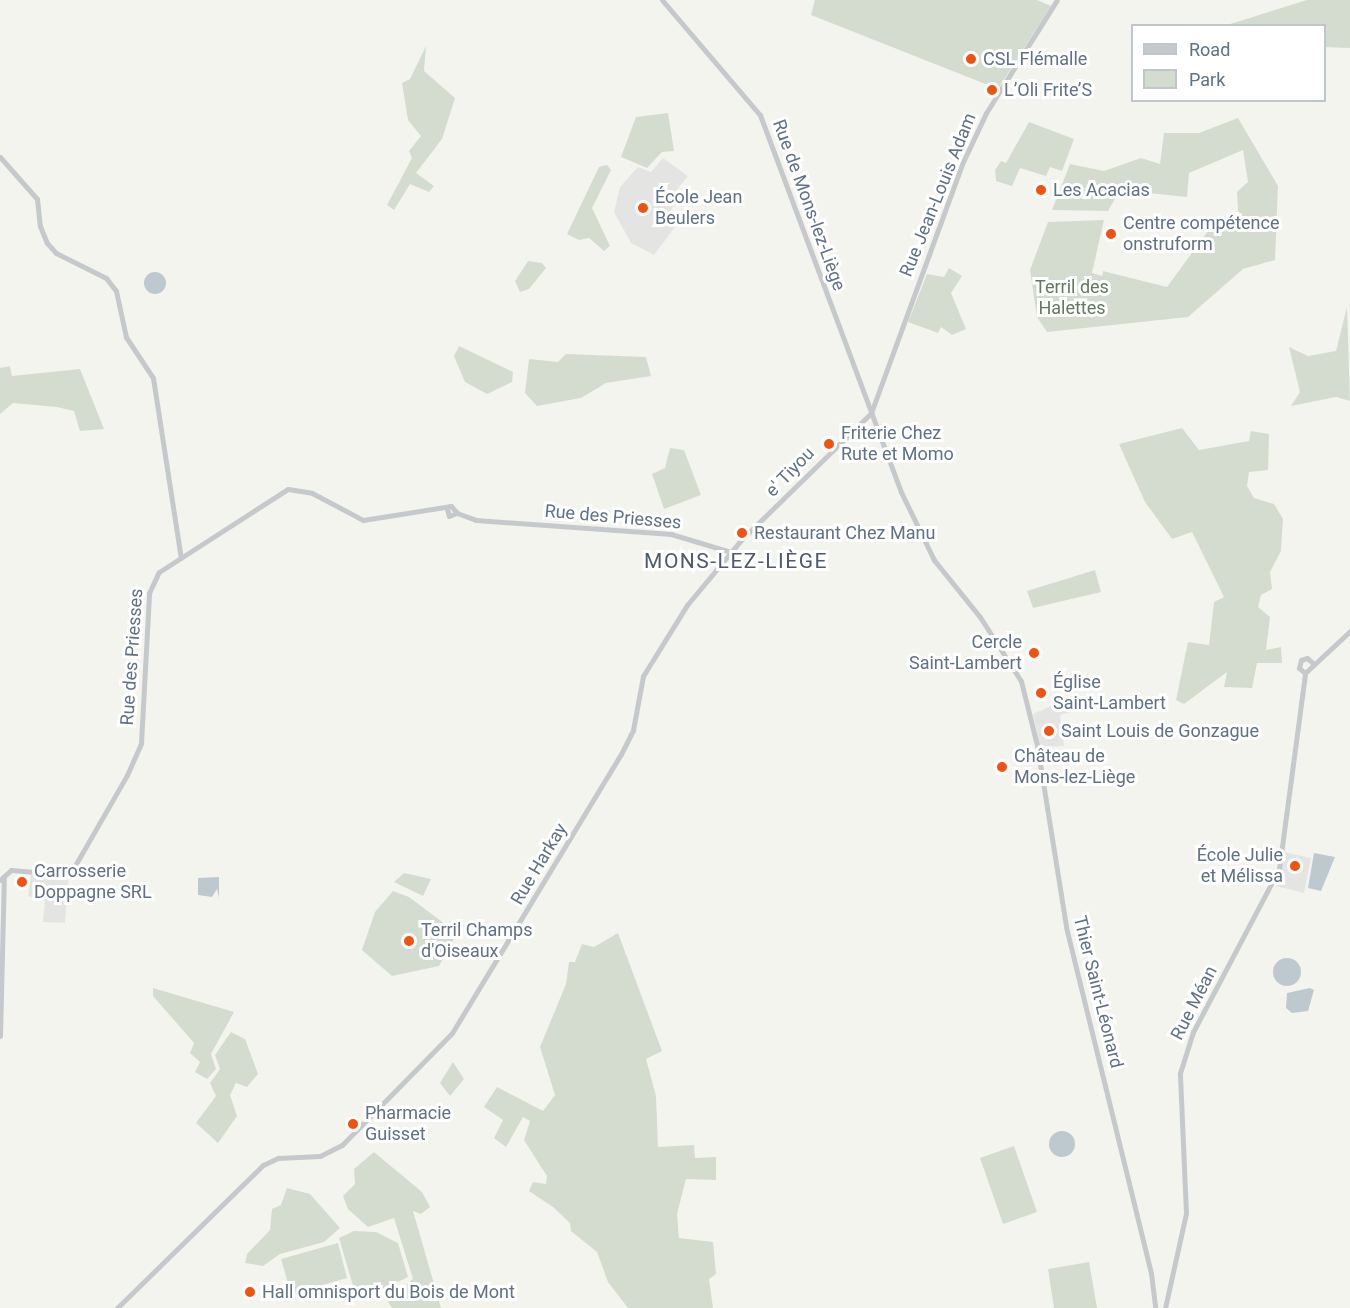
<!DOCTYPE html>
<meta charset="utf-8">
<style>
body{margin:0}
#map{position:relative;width:1350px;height:1308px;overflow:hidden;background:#f4f4ef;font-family:Roboto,sans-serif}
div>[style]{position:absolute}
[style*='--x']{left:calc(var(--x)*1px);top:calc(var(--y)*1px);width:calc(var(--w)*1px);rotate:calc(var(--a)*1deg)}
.built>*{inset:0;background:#e4e5e3}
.green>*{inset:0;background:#d4dcd0}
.water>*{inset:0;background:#bec9cf}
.round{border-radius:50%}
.tertiary>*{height:5px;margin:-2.5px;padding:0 2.5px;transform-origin:2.5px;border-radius:2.5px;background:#c6c9cc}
.dots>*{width:16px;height:16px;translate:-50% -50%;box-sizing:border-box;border:3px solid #fff;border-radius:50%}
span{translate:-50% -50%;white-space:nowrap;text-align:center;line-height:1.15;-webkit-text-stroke:6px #fff;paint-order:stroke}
.poi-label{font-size:18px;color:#607283}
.left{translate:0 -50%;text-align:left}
.right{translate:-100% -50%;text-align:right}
.street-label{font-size:18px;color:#607283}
.park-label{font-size:18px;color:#637a5f}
.quarter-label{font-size:21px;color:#4f5b68;letter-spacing:1.5px}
.legend{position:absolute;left:1131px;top:24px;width:195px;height:78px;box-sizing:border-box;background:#fff;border:2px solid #bfc7cd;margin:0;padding:8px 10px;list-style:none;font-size:18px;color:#607283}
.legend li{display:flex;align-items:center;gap:12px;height:30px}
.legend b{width:30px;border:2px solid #bfc7cd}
</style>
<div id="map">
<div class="built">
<i style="clip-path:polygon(663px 158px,688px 176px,675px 192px,675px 204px,667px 216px,675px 227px,654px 255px,631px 243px,614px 212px,620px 187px,638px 167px,651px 172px)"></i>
<i style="clip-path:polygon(1085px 698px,1084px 708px,1060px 715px,1064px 746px,1040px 747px,1033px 714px,1062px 701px)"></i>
<i style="clip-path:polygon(1284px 852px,1311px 858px,1304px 893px,1276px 886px)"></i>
<i style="clip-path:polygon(69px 874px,65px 923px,43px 922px,45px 901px,28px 896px,31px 875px)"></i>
</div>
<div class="green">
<i style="clip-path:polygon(815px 0,1037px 0,1051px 6px,998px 89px,811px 15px)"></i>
<i style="clip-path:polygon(1307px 0,1350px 0,1350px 48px,1325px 47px,1324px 26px,1227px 25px)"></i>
<i style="clip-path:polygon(426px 46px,424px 71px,455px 98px,442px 139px,416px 173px,434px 186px,429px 192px,410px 184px,394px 210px,387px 205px,412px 158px,409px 151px,421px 136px,408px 120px,402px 83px,410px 79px)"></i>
<i style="clip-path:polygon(668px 113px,674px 151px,662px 152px,647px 168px,621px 157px,636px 117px)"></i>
<i style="clip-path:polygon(1238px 118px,1278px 186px,1275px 260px,1243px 269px,1188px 317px,1047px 332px,1037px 317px,1030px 270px,1048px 222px,1104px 220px,1092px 273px,1102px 276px,1103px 271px,1167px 287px,1208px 231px,1239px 227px,1237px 192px,1248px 182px,1243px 150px,1189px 173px,1187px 197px,1120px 190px,1108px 211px,1052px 210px,1070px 164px,1104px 171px,1141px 158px,1160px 164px,1164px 133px,1199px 133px)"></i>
<i style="clip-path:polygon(1029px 122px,1074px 139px,1062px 171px,1050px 167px,1046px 176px,1020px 168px,1012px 186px,996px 181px,995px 170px,1001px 161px,1006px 163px)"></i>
<i style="clip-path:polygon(607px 165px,611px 170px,592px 208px,610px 246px,604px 251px,589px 238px,579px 240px,567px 234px,599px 167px)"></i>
<i style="clip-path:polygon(528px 261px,542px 263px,546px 268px,529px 289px,520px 292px,515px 281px)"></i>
<i style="clip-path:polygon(949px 268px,962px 276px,951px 293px,966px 329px,952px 335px,941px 327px,938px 333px,908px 322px,927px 274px,944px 277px)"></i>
<i style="clip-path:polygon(1347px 307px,1350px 401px,1336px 397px,1291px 406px,1300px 392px,1289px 347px,1308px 356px,1336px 351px)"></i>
<i style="clip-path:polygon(459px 346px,513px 372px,512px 382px,487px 394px,465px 382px,454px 356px)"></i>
<i style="clip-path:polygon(566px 354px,646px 357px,651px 376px,606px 383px,581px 398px,537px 406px,525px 393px,529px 359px,558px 362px)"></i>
<i style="clip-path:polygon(10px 366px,12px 376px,80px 369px,104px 429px,80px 431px,74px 411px,57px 407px,13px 403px,0 414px,0 368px)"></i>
<i style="clip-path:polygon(1182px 428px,1199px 450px,1249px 441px,1251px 431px,1269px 434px,1268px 470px,1249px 472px,1247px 486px,1254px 498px,1274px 504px,1283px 519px,1281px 551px,1270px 572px,1272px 589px,1261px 595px,1258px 607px,1270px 617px,1266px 650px,1281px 647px,1282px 663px,1257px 663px,1252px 688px,1224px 687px,1227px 672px,1184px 704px,1176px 700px,1188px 642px,1209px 645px,1214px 602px,1224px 597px,1192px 532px,1172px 539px,1145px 502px,1119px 444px)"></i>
<i style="clip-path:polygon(670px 448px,684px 450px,701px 495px,664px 509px,652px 474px,665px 468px)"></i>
<i style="clip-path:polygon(1095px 570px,1101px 592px,1033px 608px,1027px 591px)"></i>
<i style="clip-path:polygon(404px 873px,431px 879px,423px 896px,394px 882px)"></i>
<i style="clip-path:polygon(393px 891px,409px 897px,457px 933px,439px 966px,392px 976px,362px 950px,375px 912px)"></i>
<i style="clip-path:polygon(618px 933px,662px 1051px,646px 1059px,656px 1096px,658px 1147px,694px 1145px,695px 1158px,716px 1157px,716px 1180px,686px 1179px,677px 1214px,679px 1238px,713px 1242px,716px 1274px,709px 1279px,713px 1308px,628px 1308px,608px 1282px,597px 1252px,571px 1231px,570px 1223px,553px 1207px,529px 1191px,533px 1182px,546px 1184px,547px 1176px,524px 1140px,530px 1121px,523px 1117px,506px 1147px,494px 1138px,503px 1120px,484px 1107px,497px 1087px,543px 1111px,555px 1095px,540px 1047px,566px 984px,569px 962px,575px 962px,582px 944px,594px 947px)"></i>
<i style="clip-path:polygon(153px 988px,234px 1012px,211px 1054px,216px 1069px,207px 1079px,195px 1072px,200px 1062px,190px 1053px,194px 1043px,153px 996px)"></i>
<i style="clip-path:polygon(231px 1032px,245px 1039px,258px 1074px,247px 1087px,236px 1083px,230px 1095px,237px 1116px,218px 1143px,196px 1123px,216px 1096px,210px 1083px,220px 1069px,215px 1055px)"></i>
<i style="clip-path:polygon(453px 1062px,464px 1079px,450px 1096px,440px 1083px)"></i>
<i style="clip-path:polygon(1014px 1146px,1037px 1212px,1003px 1224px,980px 1158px)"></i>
<i style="clip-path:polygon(374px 1152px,422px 1192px,430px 1207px,421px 1214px,413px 1211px,441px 1308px,392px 1308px,387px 1300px,413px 1279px,394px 1218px,368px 1227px,348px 1209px,343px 1196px,355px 1184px,354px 1169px)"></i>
<i style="clip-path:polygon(287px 1188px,310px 1194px,340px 1228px,324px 1242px,280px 1254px,263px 1266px,245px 1263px,247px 1254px,270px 1230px,272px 1209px,281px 1205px)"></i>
<i style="clip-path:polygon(354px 1231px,376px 1232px,398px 1243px,408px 1277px,362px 1299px,356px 1296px,339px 1238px)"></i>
<i style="clip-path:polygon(338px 1243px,347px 1278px,291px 1294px,281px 1259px)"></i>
<i style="clip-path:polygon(1089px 1262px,1097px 1308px,1054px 1308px,1048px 1269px)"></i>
</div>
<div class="water">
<i class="round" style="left:144px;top:272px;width:22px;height:22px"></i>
<i style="clip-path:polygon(1314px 853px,1335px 857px,1321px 891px,1308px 888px)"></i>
<i style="clip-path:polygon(219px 877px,219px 898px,217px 889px,212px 897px,198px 895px,198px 878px)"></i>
<i class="round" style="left:1273px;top:958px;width:28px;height:28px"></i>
<i style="clip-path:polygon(1310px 988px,1314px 990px,1308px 1011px,1292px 1013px,1286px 1008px,1287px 993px)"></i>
<i class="round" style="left:1049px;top:1131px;width:26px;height:26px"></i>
</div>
<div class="tertiary">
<i style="--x:662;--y:0;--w:151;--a:49.6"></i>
<i style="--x:760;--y:115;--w:403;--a:69.5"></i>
<i style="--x:901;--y:492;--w:76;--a:64.1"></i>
<i style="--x:934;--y:560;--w:73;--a:51.1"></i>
<i style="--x:980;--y:617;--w:76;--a:57.4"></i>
<i style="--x:1021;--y:681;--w:66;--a:76"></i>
<i style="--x:1037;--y:745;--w:184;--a:80.9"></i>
<i style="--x:1066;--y:927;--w:356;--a:76.2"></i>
<i style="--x:1151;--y:1273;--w:35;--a:83"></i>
<i style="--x:0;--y:157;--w:56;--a:48.6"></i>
<i style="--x:37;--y:199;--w:27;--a:84"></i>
<i style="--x:40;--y:226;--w:18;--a:68"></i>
<i style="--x:47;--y:243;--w:13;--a:48"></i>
<i style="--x:56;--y:253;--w:56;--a:26.6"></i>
<i style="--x:106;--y:278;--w:16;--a:52"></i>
<i style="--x:116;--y:291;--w:47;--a:77.7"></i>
<i style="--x:126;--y:337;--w:49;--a:56.6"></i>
<i style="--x:153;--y:378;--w:182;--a:81.2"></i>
<i style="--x:871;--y:413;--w:265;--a:-69.9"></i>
<i style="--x:962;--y:164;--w:56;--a:-64.8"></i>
<i style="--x:986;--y:113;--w:133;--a:-57.9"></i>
<i style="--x:447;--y:509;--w:7;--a:74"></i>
<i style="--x:449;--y:516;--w:9;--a:-21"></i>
<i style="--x:457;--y:513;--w:20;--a:20"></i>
<i style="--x:476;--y:520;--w:196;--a:4.1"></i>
<i style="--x:671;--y:534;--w:63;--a:16.7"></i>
<i style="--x:1305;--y:673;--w:62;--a:-43"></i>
<i style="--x:1305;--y:673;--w:8;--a:-140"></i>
<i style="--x:1299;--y:668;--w:8;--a:-76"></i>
<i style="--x:1301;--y:660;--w:6;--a:-18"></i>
<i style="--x:1307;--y:658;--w:9;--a:41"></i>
<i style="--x:0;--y:880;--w:15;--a:-42"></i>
<i style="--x:11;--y:870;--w:48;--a:4.8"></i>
<i style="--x:59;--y:874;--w:15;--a:-20"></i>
<i style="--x:73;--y:869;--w:108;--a:-60.1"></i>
<i style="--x:127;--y:775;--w:35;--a:-66"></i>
<i style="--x:141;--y:743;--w:150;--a:-86.9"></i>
<i style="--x:149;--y:593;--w:23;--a:-65"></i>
<i style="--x:159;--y:572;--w:153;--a:-32.8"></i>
<i style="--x:288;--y:489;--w:24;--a:9"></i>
<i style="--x:312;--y:493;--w:58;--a:27.9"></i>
<i style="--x:363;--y:520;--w:89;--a:-9"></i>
<i style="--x:451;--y:506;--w:9;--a:49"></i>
<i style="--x:0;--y:1036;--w:159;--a:-88.6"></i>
<i style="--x:117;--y:1308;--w:204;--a:-44.4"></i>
<i style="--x:263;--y:1165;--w:17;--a:-25"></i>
<i style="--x:278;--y:1158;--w:42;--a:-2.7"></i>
<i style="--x:320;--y:1156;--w:25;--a:-27"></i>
<i style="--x:342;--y:1145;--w:157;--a:-45.5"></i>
<i style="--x:452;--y:1033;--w:326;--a:-58.8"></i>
<i style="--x:621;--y:754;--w:27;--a:-63"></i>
<i style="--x:633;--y:730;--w:55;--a:-79.5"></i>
<i style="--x:643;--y:676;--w:84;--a:-58.2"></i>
<i style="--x:687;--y:605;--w:86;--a:-50.2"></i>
<i style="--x:742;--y:539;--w:180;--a:-44.3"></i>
<i style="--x:1165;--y:1308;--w:97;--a:-77.5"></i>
<i style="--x:1186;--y:1213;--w:140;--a:-92.5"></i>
<i style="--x:1180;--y:1073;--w:43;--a:-72.4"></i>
<i style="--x:1193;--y:1032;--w:184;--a:-62.2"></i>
<i style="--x:1279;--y:869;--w:198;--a:-82.4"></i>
</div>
<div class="dots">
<i style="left:971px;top:59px;background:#f4510f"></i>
<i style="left:992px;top:90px;background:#f4510f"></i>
<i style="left:1041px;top:190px;background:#f4510f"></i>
<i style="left:643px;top:208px;background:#f4510f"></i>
<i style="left:1111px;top:234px;background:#f4510f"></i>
<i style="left:829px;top:444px;background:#f4510f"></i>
<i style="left:742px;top:533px;background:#f4510f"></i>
<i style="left:1034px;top:653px;background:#f4510f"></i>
<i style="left:1041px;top:693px;background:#f4510f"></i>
<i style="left:1049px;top:731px;background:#f4510f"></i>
<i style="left:1002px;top:767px;background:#f4510f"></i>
<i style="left:1295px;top:866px;background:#f4510f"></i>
<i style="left:22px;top:882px;background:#f4510f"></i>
<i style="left:409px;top:941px;background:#f4510f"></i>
<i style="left:353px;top:1124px;background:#f4510f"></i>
<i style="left:250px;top:1292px;background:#f4510f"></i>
</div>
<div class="poi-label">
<span class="left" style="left:983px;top:59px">CSL Flémalle</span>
<span class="left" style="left:1004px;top:90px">L’Oli Frite’S</span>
<span class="left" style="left:1053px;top:190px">Les Acacias</span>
<span class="left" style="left:655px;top:208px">École Jean<br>Beulers</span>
<span class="left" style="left:1123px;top:234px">Centre compétence<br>onstruform</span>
<span class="left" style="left:841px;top:444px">Friterie Chez<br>Rute et Momo</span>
<span class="left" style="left:754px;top:533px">Restaurant Chez Manu</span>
<span class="right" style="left:1022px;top:653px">Cercle<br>Saint-Lambert</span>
<span class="left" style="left:1053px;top:693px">Église<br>Saint-Lambert</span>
<span class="left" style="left:1061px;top:731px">Saint Louis de Gonzague</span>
<span class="left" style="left:1014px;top:767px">Château de<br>Mons-lez-Liège</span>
<span class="right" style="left:1283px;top:866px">École Julie<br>et Mélissa</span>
<span class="left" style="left:34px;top:882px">Carrosserie<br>Doppagne SRL</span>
<span class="left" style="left:421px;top:941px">Terril Champs<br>d'Oiseaux</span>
<span class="left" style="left:365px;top:1124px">Pharmacie<br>Guisset</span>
<span class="left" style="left:262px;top:1292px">Hall omnisport du Bois de Mont</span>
</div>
<div class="street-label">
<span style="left:938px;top:195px;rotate:-68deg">Rue Jean-Louis Adam</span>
<span style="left:809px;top:205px;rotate:70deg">Rue de Mons-lez-Liège</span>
<span style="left:790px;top:472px;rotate:-46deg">e' Tiyou</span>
<span style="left:613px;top:517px;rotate:5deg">Rue des Priesses</span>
<span style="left:132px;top:657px;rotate:-86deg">Rue des Priesses</span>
<span style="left:539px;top:864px;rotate:-59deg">Rue Harkay</span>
<span style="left:1098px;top:992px;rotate:76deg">Thier Saint-Léonard</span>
<span style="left:1194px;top:1003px;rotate:-63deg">Rue Méan</span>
</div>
<div class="park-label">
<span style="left:1072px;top:298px">Terril des<br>Halettes</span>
</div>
<div class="quarter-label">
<span style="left:736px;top:561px">MONS-LEZ-LIÈGE</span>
</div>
<ul class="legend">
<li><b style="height:8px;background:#c6c9cc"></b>Road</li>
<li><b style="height:16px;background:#d4dcd0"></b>Park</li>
</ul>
</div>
